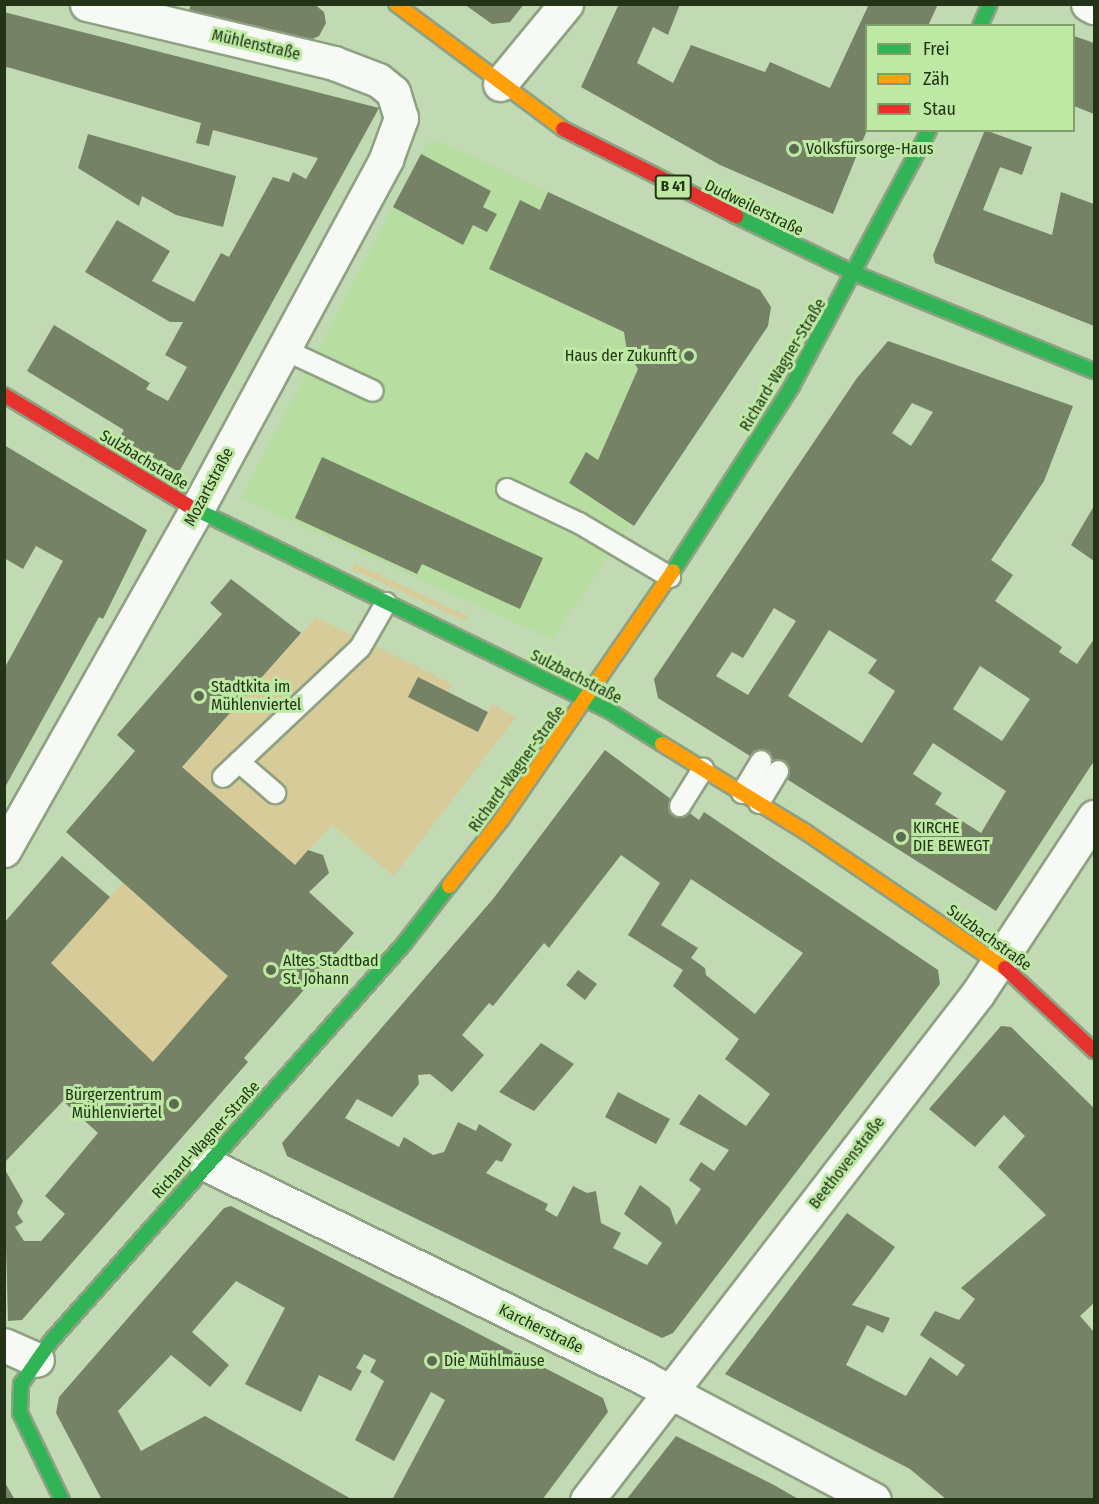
<!DOCTYPE html>
<meta charset="utf-8">
<style>
body{margin:0}
#map{position:relative;width:1099px;height:1504px;overflow:hidden;background:#c1dab3;font-family:"Fira Sans Condensed",sans-serif}
div>[style]{position:absolute}
[style*='--x']{left:calc(var(--x)*1px);top:calc(var(--y)*1px);width:calc(var(--w)*1px);rotate:calc(var(--a)*1deg)}
.built>*{inset:0;background:#b7dda1}
.green>*{inset:0;background:#d7cb99}
.building>*{inset:0;background:#768265}
.roads{filter:drop-shadow(2px 0 #8ea183) drop-shadow(-2px 0 #8ea183) drop-shadow(0 2px #8ea183) drop-shadow(0 -2px #8ea183)}
.lane>*{height:20px;margin:-10px;padding:0 10px;transform-origin:10px;border-radius:10px;background:#f6f9f4}
.street>*{height:33px;margin:-16.5px;padding:0 16.5px;transform-origin:16.5px;border-radius:16.5px;background:#f6f9f4}
.fast>*{height:14px;margin:-7px;padding:0 7px;transform-origin:7px;border-radius:7px;background:#30b455}
.slow>*{height:14px;margin:-7px;padding:0 7px;transform-origin:7px;border-radius:7px;background:#ff9f0a}
.jam>*{height:14px;margin:-7px;padding:0 7px;transform-origin:7px;border-radius:7px;background:#e5322d}
.dots>*{width:16px;height:16px;translate:-50% -50%;box-sizing:border-box;border:3px solid #bde9a4;border-radius:50%}
span{translate:-50% -50%;white-space:nowrap;text-align:center;line-height:1.15;-webkit-text-stroke:6px #bde9a4;paint-order:stroke}
.shield-label span{padding:2px 4px;background:#bde9a4;border:2px solid;border-radius:4px;-webkit-text-stroke-width:0}
.shield-label{font-size:15px;color:#223317;font-weight:700}
.street-label{font-size:16px;color:#223317}
.poi-label{font-size:16px;color:#223317}
.left{translate:0 -50%;text-align:left}
.right{translate:-100% -50%;text-align:right}
.frame{position:absolute;inset:0;border:6px solid #223317;pointer-events:none}
.legend{position:absolute;left:865px;top:24px;width:210px;height:108px;box-sizing:border-box;background:#bde9a4;border:2px solid #7fa06c;margin:0;padding:8px 10px;list-style:none;font-size:18px;color:#223317}
.legend li{display:flex;align-items:center;gap:12px;height:30px}
.legend b{width:30px;border:2px solid #7fa06c}
</style>
<div id="map">
<div class="built">
<i style="clip-path:polygon(439px 141px,760px 290px,771px 307px,768px 326px,744px 361px,552px 639px,241px 498px,421px 154px,429px 142px)"></i>
</div>
<div class="green">
<i style="clip-path:polygon(354px 563px,468px 616px,465px 621px,352px 569px)"></i>
<i style="clip-path:polygon(316px 617px,452px 684px,448px 692px,418px 677px,478px 732px,492px 704px,516px 717px,394px 876px,332px 825px,295px 865px,182px 767px)"></i>
<i style="clip-path:polygon(123px 882px,228px 976px,153px 1062px,51px 963px)"></i>
</div>
<div class="building">
<i style="clip-path:polygon(191px 4px,314px 4px,324px 12px,326px 23px,319px 36px,308px 41px,189px 11px)"></i>
<i style="clip-path:polygon(464px 4px,524px 4px,510px 22px,492px 24px)"></i>
<i style="clip-path:polygon(619px 4px,680px 4px,668px 35px,653px 27px,637px 63px,673px 83px,691px 45px,765px 72px,770px 62px,830px 88px,869px 4px,938px 4px,928px 26px,866px 26px,867px 130px,833px 214px,720px 165px,581px 87px)"></i>
<i style="clip-path:polygon(4px 12px,379px 108px,179px 472px,119px 438px,124px 430px,27px 371px,54px 325px,150px 383px,146px 389px,168px 401px,187px 367px,165px 355px,183px 322px,170px 322px,85px 272px,117px 220px,170px 251px,152px 281px,194px 302px,221px 253px,229px 257px,273px 177px,289px 182px,293px 172px,306px 179px,318px 158px,213px 130px,209px 146px,196px 143px,201px 123px,7px 67px,4px 72px)"></i>
<i style="clip-path:polygon(1074px 36px,1094px 43px,1094px 114px,1074px 106px)"></i>
<i style="clip-path:polygon(985px 130px,1032px 147px,1022px 175px,1000px 167px,983px 210px,1052px 235px,1061px 192px,1094px 204px,1094px 326px,935px 263px,933px 255px)"></i>
<i style="clip-path:polygon(88px 134px,236px 176px,223px 227px,176px 215px,142px 196px,139px 206px,78px 168px)"></i>
<i style="clip-path:polygon(421px 154px,491px 191px,483px 207px,497px 214px,487px 232px,473px 225px,463px 245px,393px 207px)"></i>
<i style="clip-path:polygon(548px 192px,760px 290px,771px 307px,768px 326px,634px 526px,569px 483px,586px 452px,598px 460px,638px 369px,627px 351px,624px 332px,489px 269px,520px 200px,540px 210px)"></i>
<i style="clip-path:polygon(evenodd,888px 341px,1073px 406px,1044px 481px,991px 560px,1013px 575px,995px 601px,1062px 647px,1059px 652px,1077px 664px,1094px 639px,1094px 761px,996px 911px,658px 698px,654px 679px,857px 378px,888px 341px,912px 403px,933px 412px,911px 446px,892px 433px,912px 403px,888px 341px,774px 608px,796px 621px,748px 695px,716px 676px,732px 652px,743px 658px,774px 608px,888px 341px,829px 630px,877px 660px,868px 673px,895px 691px,862px 743px,788px 696px,829px 630px,888px 341px,980px 666px,1030px 699px,1002px 741px,953px 709px,980px 666px,888px 341px,933px 743px,1006px 791px,981px 833px,935px 804px,942px 793px,913px 774px,933px 743px)"></i>
<i style="clip-path:polygon(4px 445px,147px 530px,103px 619px,99px 617px,4px 789px,4px 669px,63px 561px,36px 546px,23px 569px,4px 558px)"></i>
<i style="clip-path:polygon(322px 457px,543px 558px,520px 609px,422px 564px,417px 574px,295px 518px)"></i>
<i style="clip-path:polygon(1094px 506px,1094px 561px,1071px 545px)"></i>
<i style="clip-path:polygon(231px 579px,301px 633px,182px 767px,295px 865px,308px 850px,323px 855px,329px 873px,309px 892px,354px 933px,244px 1058px,248px 1062px,28px 1313px,22px 1320px,8px 1321px,4px 1168px,23px 1201px,17px 1213px,23px 1222px,15px 1227px,24px 1241px,41px 1241px,65px 1214px,45px 1196px,98px 1133px,63px 1101px,4px 1163px,4px 923px,62px 856px,110px 897px,51px 963px,153px 1062px,228px 976px,66px 832px,135px 751px,117px 735px,222px 614px,210px 603px)"></i>
<i style="clip-path:polygon(418px 677px,488px 712px,478px 732px,408px 697px)"></i>
<i style="clip-path:polygon(evenodd,605px 750px,699px 820px,704px 812px,938px 970px,940px 984px,673px 1333px,662px 1338px,287px 1156px,282px 1143px,493px 899px,605px 750px,621px 855px,660px 883px,628px 935px,683px 970px,673px 986px,739px 1039px,725px 1059px,770px 1094px,746px 1126px,699px 1094px,679px 1124px,729px 1150px,714px 1171px,701px 1162px,689px 1180px,701px 1189px,676px 1225px,670px 1208px,640px 1185px,624px 1214px,662px 1243px,647px 1265px,613px 1248px,621px 1233px,601px 1223px,596px 1191px,587px 1193px,573px 1186px,557px 1217px,545px 1210px,548px 1204px,486px 1173px,496px 1160px,502px 1162px,512px 1144px,479px 1124px,476px 1131px,458px 1122px,444px 1152px,433px 1155px,404px 1137px,399px 1147px,345px 1118px,357px 1099px,392px 1117px,419px 1084px,418px 1075px,430px 1074px,452px 1092px,484px 1055px,462px 1035px,489px 1003px,493px 1006px,544px 943px,549px 948px,621px 855px,605px 750px,691px 879px,803px 953px,755px 1014px,706px 975px,705px 968px,691px 958px,698px 948px,661px 925px,691px 879px)"></i>
<i style="clip-path:polygon(578px 970px,597px 984px,585px 1000px,566px 985px)"></i>
<i style="clip-path:polygon(1001px 1026px,1011px 1027px,1094px 1108px,1094px 1303px,1080px 1316px,1094px 1332px,1094px 1500px,947px 1500px,910px 1469px,725px 1374px,847px 1213px,895px 1247px,852px 1305px,890px 1318px,883px 1333px,867px 1325px,846px 1365px,906px 1396px,930px 1357px,957px 1376px,965px 1365px,920px 1335px,935px 1311px,959px 1320px,975px 1299px,961px 1288px,1046px 1215px,998px 1167px,1025px 1136px,1004px 1115px,975px 1147px,929px 1109px)"></i>
<i style="clip-path:polygon(541px 1043px,574px 1064px,534px 1111px,499px 1092px)"></i>
<i style="clip-path:polygon(618px 1092px,670px 1119px,656px 1144px,605px 1117px)"></i>
<i style="clip-path:polygon(231px 1206px,603px 1398px,608px 1412px,542px 1500px,392px 1500px,445px 1400px,431px 1392px,394px 1461px,355px 1440px,384px 1381px,370px 1372px,376px 1360px,364px 1354px,356px 1368px,362px 1371px,351px 1391px,319px 1375px,301px 1412px,245px 1384px,285px 1308px,236px 1281px,192px 1332px,229px 1365px,210px 1387px,171px 1355px,118px 1411px,141px 1451px,205px 1416px,353px 1500px,102px 1500px,56px 1413px,59px 1397px,224px 1208px)"></i>
<i style="clip-path:polygon(676px 1436px,774px 1485px,800px 1500px,626px 1500px)"></i>
<i style="clip-path:polygon(4px 1481px,15px 1500px,4px 1500px)"></i>
</div>
<div class="roads">
<div class="lane">
<i style="--x:283;--y:349;--w:99;--a:25"></i>
<i style="--x:507;--y:489;--w:80;--a:25.3"></i>
<i style="--x:579;--y:523;--w:106;--a:30.7"></i>
<i style="--x:239;--y:762;--w:48;--a:40.7"></i>
<i style="--x:223;--y:777;--w:188;--a:-43.3"></i>
<i style="--x:360;--y:648;--w:52;--a:-60"></i>
<i style="--x:742;--y:793;--w:37;--a:-59"></i>
<i style="--x:759;--y:803;--w:37;--a:-59"></i>
<i style="--x:680;--y:806;--w:44;--a:-58.1"></i>
</div>
<div class="street">
<i style="--x:1088;--y:4;--w:7;--a:27"></i>
<i style="--x:500;--y:84;--w:104;--a:-50.5"></i>
<i style="--x:4;--y:850;--w:390;--a:-60.5"></i>
<i style="--x:196;--y:511;--w:400;--a:-61.6"></i>
<i style="--x:386;--y:159;--w:44;--a:-69.9"></i>
<i style="--x:401;--y:118;--w:27;--a:-107"></i>
<i style="--x:393;--y:92;--w:19;--a:-141"></i>
<i style="--x:378;--y:80;--w:47;--a:-158.9"></i>
<i style="--x:334;--y:63;--w:254;--a:-166.6"></i>
<i style="--x:206;--y:1164;--w:487;--a:26"></i>
<i style="--x:644;--y:1378;--w:260;--a:27.9"></i>
<i style="--x:4;--y:1345;--w:36;--a:24"></i>
<i style="--x:587;--y:1500;--w:640;--a:-52.36"></i>
<i style="--x:978;--y:993;--w:211;--a:-56.6"></i>
</div>
<div class="fast">
<i style="--x:980;--y:26;--w:24;--a:-66"></i>
<i style="--x:736;--y:216;--w:133;--a:25.8"></i>
<i style="--x:856;--y:274;--w:257;--a:22.2"></i>
<i style="--x:187;--y:505;--w:468;--a:26"></i>
<i style="--x:608;--y:710;--w:64;--a:32.2"></i>
<i style="--x:673;--y:571;--w:220;--a:-57.2"></i>
<i style="--x:792;--y:386;--w:290;--a:-61.8"></i>
<i style="--x:62;--y:1500;--w:97;--a:-115.8"></i>
<i style="--x:20;--y:1413;--w:29;--a:-88"></i>
<i style="--x:21;--y:1384;--w:52;--a:-55.1"></i>
<i style="--x:51;--y:1341;--w:530;--a:-48.37"></i>
<i style="--x:403;--y:945;--w:75;--a:-52.1"></i>
</div>
<div class="slow">
<i style="--x:396;--y:4;--w:209;--a:36.8"></i>
<i style="--x:662;--y:744;--w:170;--a:31.5"></i>
<i style="--x:807;--y:833;--w:240;--a:34.3"></i>
<i style="--x:449;--y:886;--w:85;--a:-51.7"></i>
<i style="--x:502;--y:819;--w:301;--a:-55.4"></i>
</div>
<div class="jam">
<i style="--x:563;--y:129;--w:194;--a:26.7"></i>
<i style="--x:4;--y:395;--w:214;--a:31"></i>
<i style="--x:1005;--y:968;--w:122;--a:43"></i>
</div>
</div>
<div class="dots">
<i style="left:794px;top:149px;background:#5a6d4e"></i>
<i style="left:689px;top:356px;background:#5a6d4e"></i>
<i style="left:199px;top:696px;background:#5a6d4e"></i>
<i style="left:901px;top:837px;background:#5a6d4e"></i>
<i style="left:271px;top:970px;background:#5a6d4e"></i>
<i style="left:174px;top:1104px;background:#5a6d4e"></i>
<i style="left:432px;top:1361px;background:#5a6d4e"></i>
</div>
<div class="shield-label">
<span style="left:673px;top:187px">B 41</span>
</div>
<div class="street-label">
<span style="left:256px;top:45px;rotate:13deg">Mühlenstraße</span>
<span style="left:754px;top:208px;rotate:26deg">Dudweilerstraße</span>
<span style="left:783px;top:365px;rotate:-59deg">Richard-Wagner-Straße</span>
<span style="left:144px;top:460px;rotate:31deg">Sulzbachstraße</span>
<span style="left:209px;top:487px;rotate:-62deg">Mozartstraße</span>
<span style="left:576px;top:677px;rotate:27deg">Sulzbachstraße</span>
<span style="left:517px;top:769px;rotate:-54deg">Richard-Wagner-Straße</span>
<span style="left:989px;top:938px;rotate:36deg">Sulzbachstraße</span>
<span style="left:206px;top:1140px;rotate:-48deg">Richard-Wagner-Straße</span>
<span style="left:847px;top:1163px;rotate:-52deg">Beethovenstraße</span>
<span style="left:541px;top:1329px;rotate:26deg">Karcherstraße</span>
</div>
<div class="poi-label">
<span class="left" style="left:806px;top:149px">Volksfürsorge-Haus</span>
<span class="right" style="left:677px;top:356px">Haus der Zukunft</span>
<span class="left" style="left:211px;top:696px">Stadtkita im<br>Mühlenviertel</span>
<span class="left" style="left:913px;top:837px">KIRCHE<br>DIE BEWEGT</span>
<span class="left" style="left:283px;top:970px">Altes Stadtbad<br>St. Johann</span>
<span class="right" style="left:162px;top:1104px">Bürgerzentrum<br>Mühlenviertel</span>
<span class="left" style="left:444px;top:1361px">Die Mühlmäuse</span>
</div>
<div class="frame"></div>
<ul class="legend">
<li><b style="height:8px;background:#30b455"></b>Frei</li>
<li><b style="height:8px;background:#ff9f0a"></b>Zäh</li>
<li><b style="height:8px;background:#e5322d"></b>Stau</li>
</ul>
</div>
